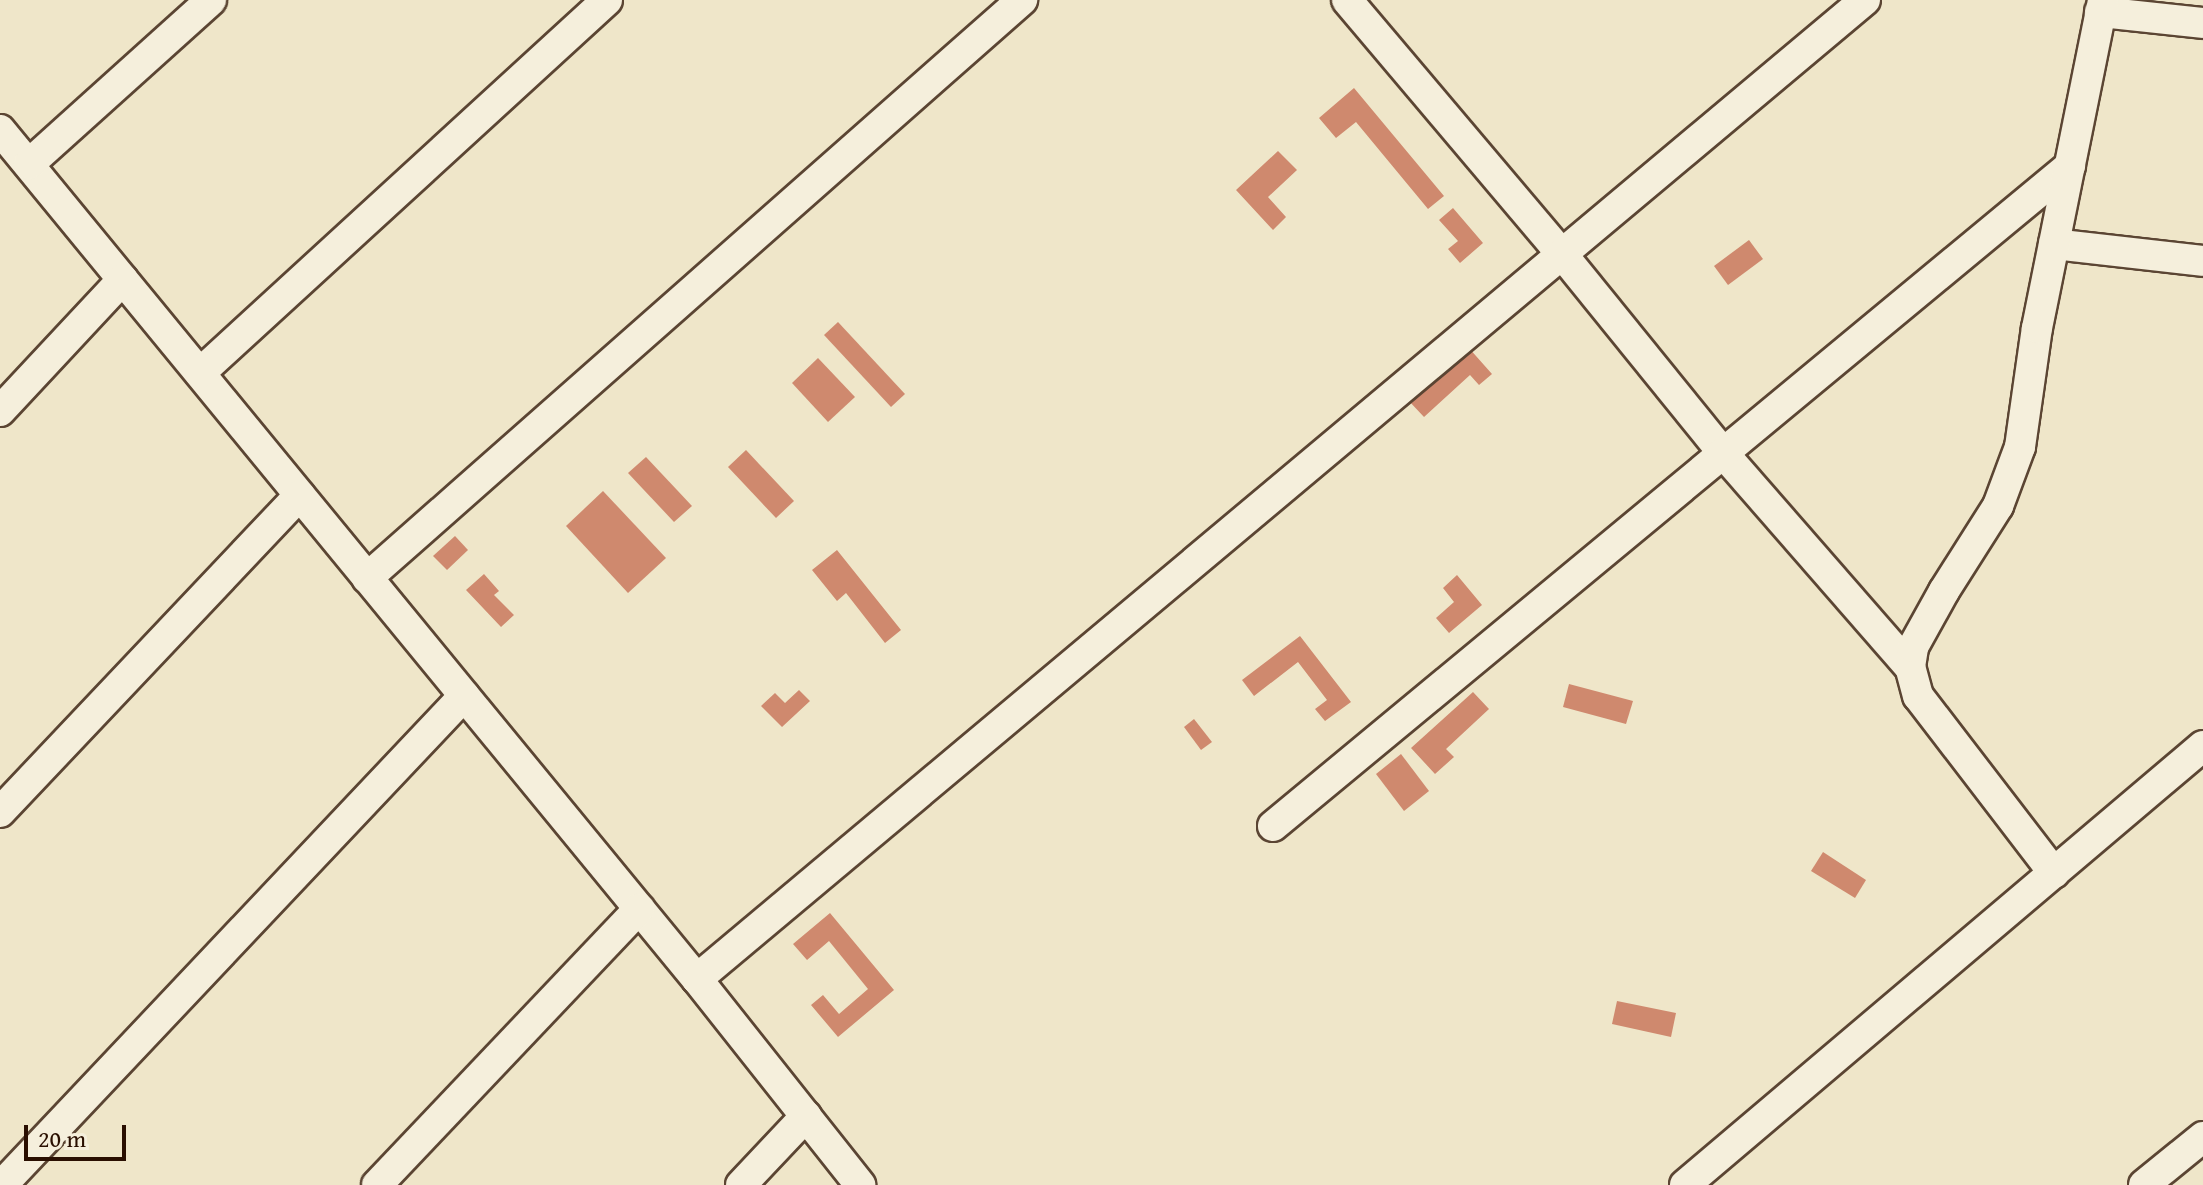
<!DOCTYPE html>
<style>
body{margin:0}
#map{position:relative;width:2203px;height:1185px;overflow:hidden;background:#efe6c9;font-family:"Gentium Book Plus",serif}
div>[style]{position:absolute}
[style*='--x']{left:calc(var(--x)*1px);top:calc(var(--y)*1px);width:calc(var(--w)*1px);rotate:calc(var(--a)*1deg)}
.building>*{inset:0;background:#cf896e}
.roads{filter:drop-shadow(2px 0 #5b4533) drop-shadow(-2px 0 #5b4533) drop-shadow(0 2px #5b4533) drop-shadow(0 -2px #5b4533)}
.street>*{height:30px;margin:-15px;padding:0 15px;transform-origin:15px;border-radius:15px;background:#f5efdc}
span{translate:-50% -50%;white-space:nowrap;text-align:center;line-height:1.15;-webkit-text-stroke:6px #f5efdc;paint-order:stroke}
.scale{position:absolute;left:24px;top:1125px;width:102px;height:36px;box-sizing:border-box;border:4px solid #2a0f01;border-top:0;padding-left:10px;font-size:24px;line-height:28px;white-space:nowrap;color:#2a0f01;-webkit-text-stroke:6px #f5efdc;paint-order:stroke}
</style>
<div id="map">
<div class="building">
<i style="clip-path:polygon(1354px 88px,1444px 196px,1428px 209px,1356px 122px,1336px 138px,1319px 118px)"></i>
<i style="clip-path:polygon(1278px 151px,1297px 170px,1268px 197px,1286px 217px,1273px 230px,1236px 190px)"></i>
<i style="clip-path:polygon(1453px 208px,1483px 243px,1460px 263px,1448px 249px,1458px 241px,1439px 220px)"></i>
<i style="clip-path:polygon(1749px 240px,1763px 259px,1728px 285px,1714px 266px)"></i>
<i style="clip-path:polygon(838px 322px,905px 394px,891px 407px,824px 335px)"></i>
<i style="clip-path:polygon(1468px 347px,1492px 374px,1479px 385px,1470px 375px,1424px 417px,1408px 400px)"></i>
<i style="clip-path:polygon(818px 358px,855px 397px,828px 422px,792px 383px)"></i>
<i style="clip-path:polygon(746px 450px,794px 501px,776px 518px,728px 467px)"></i>
<i style="clip-path:polygon(646px 457px,692px 506px,674px 522px,628px 473px)"></i>
<i style="clip-path:polygon(603px 491px,666px 558px,628px 593px,566px 526px)"></i>
<i style="clip-path:polygon(455px 536px,468px 550px,447px 570px,433px 556px)"></i>
<i style="clip-path:polygon(837px 550px,901px 630px,885px 643px,846px 593px,837px 601px,812px 570px)"></i>
<i style="clip-path:polygon(484px 574px,499px 591px,494px 595px,514px 615px,501px 627px,466px 590px)"></i>
<i style="clip-path:polygon(1457px 575px,1482px 605px,1449px 633px,1436px 618px,1454px 602px,1443px 588px)"></i>
<i style="clip-path:polygon(1300px 636px,1351px 702px,1325px 721px,1315px 709px,1327px 700px,1298px 662px,1254px 696px,1242px 680px)"></i>
<i style="clip-path:polygon(1569px 684px,1633px 701px,1626px 724px,1563px 707px)"></i>
<i style="clip-path:polygon(799px 690px,810px 701px,782px 727px,761px 706px,775px 693px,785px 703px)"></i>
<i style="clip-path:polygon(1473px 692px,1489px 709px,1446px 749px,1454px 757px,1435px 774px,1411px 748px)"></i>
<i style="clip-path:polygon(1194px 719px,1212px 742px,1201px 750px,1184px 727px)"></i>
<i style="clip-path:polygon(1401px 754px,1429px 791px,1404px 811px,1376px 774px)"></i>
<i style="clip-path:polygon(1823px 852px,1866px 880px,1855px 898px,1811px 871px)"></i>
<i style="clip-path:polygon(830px 913px,894px 990px,838px 1037px,811px 1005px,823px 995px,839px 1014px,868px 989px,829px 941px,807px 960px,793px 944px)"></i>
<i style="clip-path:polygon(1617px 1001px,1676px 1013px,1671px 1037px,1612px 1024px)"></i>
</div>
<div class="roads">
<div class="street">
<i style="--x:1347;--y:0;--w:333;--a:49.8"></i>
<i style="--x:1562;--y:254;--w:256;--a:51"></i>
<i style="--x:1723;--y:453;--w:284;--a:48.9"></i>
<i style="--x:2100;--y:12;--w:104;--a:6.1"></i>
<i style="--x:0;--y:130;--w:1098;--a:50.62"></i>
<i style="--x:697;--y:979;--w:263;--a:51.6"></i>
<i style="--x:29;--y:164;--w:245;--a:-42"></i>
<i style="--x:2054;--y:244;--w:150;--a:6.5"></i>
<i style="--x:200;--y:373;--w:552;--a:-42.5"></i>
<i style="--x:0;--y:411;--w:180;--a:-47"></i>
<i style="--x:367;--y:578;--w:874;--a:-41.43"></i>
<i style="--x:0;--y:812;--w:436;--a:-46.6"></i>
<i style="--x:1273;--y:826;--w:1035;--a:-39.63"></i>
<i style="--x:2054;--y:873;--w:223;--a:-127.5"></i>
<i style="--x:1918;--y:696;--w:30;--a:-105"></i>
<i style="--x:1910;--y:667;--w:20;--a:-81"></i>
<i style="--x:1913;--y:647;--w:64;--a:-61"></i>
<i style="--x:1944;--y:591;--w:101;--a:-57.6"></i>
<i style="--x:1998;--y:506;--w:63;--a:-69.6"></i>
<i style="--x:2020;--y:447;--w:120;--a:-81.9"></i>
<i style="--x:2037;--y:328;--w:335;--a:-78.6"></i>
<i style="--x:697;--y:979;--w:1524;--a:-39.97"></i>
<i style="--x:2;--y:1185;--w:673;--a:-46.63"></i>
<i style="--x:377;--y:1185;--w:381;--a:-46.5"></i>
<i style="--x:741;--y:1185;--w:95;--a:-46.7"></i>
<i style="--x:1685;--y:1185;--w:679;--a:-40.28"></i>
<i style="--x:2144;--y:1185;--w:76;--a:-39.1"></i>
</div>
</div>
<div class="scale">20 m</div>
</div>
